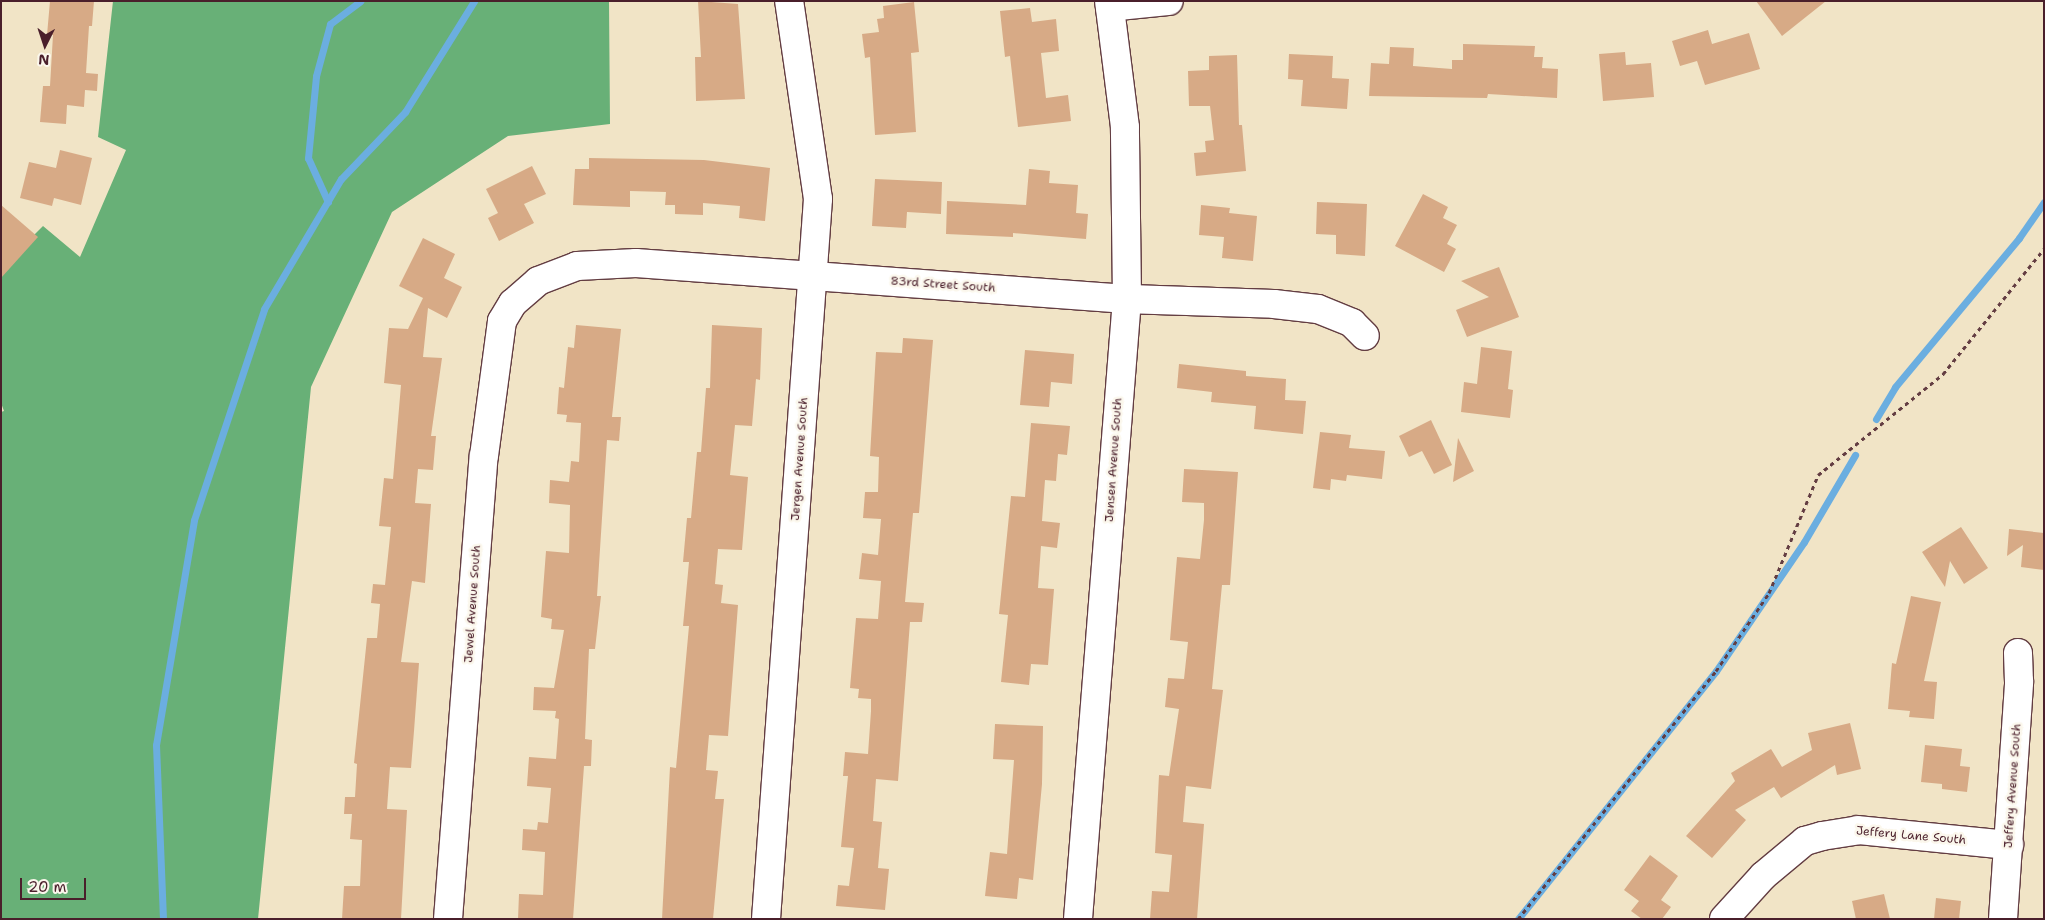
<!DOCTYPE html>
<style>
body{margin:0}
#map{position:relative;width:2045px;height:920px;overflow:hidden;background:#f1e4c6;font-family:"Shantell Sans",sans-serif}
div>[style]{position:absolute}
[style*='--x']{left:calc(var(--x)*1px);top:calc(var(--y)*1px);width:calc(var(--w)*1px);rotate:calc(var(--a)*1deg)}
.forest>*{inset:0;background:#68b077}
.stream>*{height:7px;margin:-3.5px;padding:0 3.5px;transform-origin:3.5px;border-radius:3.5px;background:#6baee0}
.building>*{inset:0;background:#d7aa86}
.path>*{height:3px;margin-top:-1.5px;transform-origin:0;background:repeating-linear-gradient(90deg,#633d42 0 4px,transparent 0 8px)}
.roads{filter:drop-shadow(1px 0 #633d42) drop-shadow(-1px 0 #633d42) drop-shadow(0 1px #633d42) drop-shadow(0 -1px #633d42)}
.minor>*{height:28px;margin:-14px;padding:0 14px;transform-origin:14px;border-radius:14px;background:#fff}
span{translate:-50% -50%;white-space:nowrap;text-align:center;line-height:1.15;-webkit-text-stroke:5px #fbf7ec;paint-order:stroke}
.street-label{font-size:12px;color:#4a1f2b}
.frame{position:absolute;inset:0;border:2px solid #4a1f2b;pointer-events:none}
.north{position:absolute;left:20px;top:20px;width:50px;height:50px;-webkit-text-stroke:4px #fbf7ec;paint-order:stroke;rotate:184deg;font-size:14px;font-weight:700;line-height:20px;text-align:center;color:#4a1f2b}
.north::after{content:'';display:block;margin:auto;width:18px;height:22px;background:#4a1f2b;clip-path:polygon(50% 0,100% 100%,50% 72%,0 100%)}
.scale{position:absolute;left:20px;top:878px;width:66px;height:22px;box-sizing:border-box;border:2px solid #4a1f2b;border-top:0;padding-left:6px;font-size:15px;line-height:18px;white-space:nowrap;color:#4a1f2b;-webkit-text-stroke:4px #fbf7ec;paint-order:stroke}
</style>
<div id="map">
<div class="forest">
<i style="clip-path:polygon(113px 1px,609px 1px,610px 124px,508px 136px,392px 212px,311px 387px,258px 919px,1px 919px,1px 412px,4px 411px,1px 403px,1px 268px,43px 226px,80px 257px,126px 150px,98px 137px)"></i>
</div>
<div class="stream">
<i style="--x:328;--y:202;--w:48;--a:-114.4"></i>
<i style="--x:308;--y:158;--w:82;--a:-84.4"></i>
<i style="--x:316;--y:76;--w:54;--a:-74.9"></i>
<i style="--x:330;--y:24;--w:38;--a:-37"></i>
<i style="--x:1876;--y:419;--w:37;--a:-59"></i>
<i style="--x:1895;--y:387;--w:194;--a:-50.2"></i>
<i style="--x:2019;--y:238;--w:44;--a:-55.2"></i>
<i style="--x:163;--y:919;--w:174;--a:-92.3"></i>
<i style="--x:156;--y:745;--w:228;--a:-80.4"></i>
<i style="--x:194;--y:520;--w:222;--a:-71.6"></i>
<i style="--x:264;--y:309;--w:151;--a:-59.4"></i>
<i style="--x:341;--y:179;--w:93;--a:-46.3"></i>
<i style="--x:405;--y:112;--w:131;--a:-58.1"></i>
<i style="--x:1518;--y:919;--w:317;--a:-51.4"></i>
<i style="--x:1716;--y:671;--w:156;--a:-55.7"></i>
<i style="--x:1804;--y:542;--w:101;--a:-59.6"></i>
</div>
<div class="building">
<i style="clip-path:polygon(50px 1px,94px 1px,92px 26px,89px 26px,86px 73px,98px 74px,97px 91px,85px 90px,84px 107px,67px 105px,66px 124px,40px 122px,43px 86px,50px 86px,53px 35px,47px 35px)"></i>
<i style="clip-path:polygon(698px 1px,738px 4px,745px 99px,696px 101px,695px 57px,701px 57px)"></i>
<i style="clip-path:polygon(1756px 1px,1826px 1px,1782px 36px)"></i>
<i style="clip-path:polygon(914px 2px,919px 52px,911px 53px,916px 132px,875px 135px,870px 57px,865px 58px,862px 34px,879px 32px,877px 19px,884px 18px,883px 6px)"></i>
<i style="clip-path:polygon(1030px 8px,1032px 22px,1056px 19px,1059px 51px,1041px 53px,1046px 98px,1068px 95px,1071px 121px,1018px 127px,1010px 56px,1005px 57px,1000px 11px)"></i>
<i style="clip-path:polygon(1708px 30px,1712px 44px,1749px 33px,1760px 69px,1705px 85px,1697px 61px,1680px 66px,1672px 41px)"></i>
<i style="clip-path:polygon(1463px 44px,1535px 46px,1534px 57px,1543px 57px,1542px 68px,1558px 69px,1557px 98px,1488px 94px,1487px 98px,1369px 96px,1371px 63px,1389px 64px,1390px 47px,1414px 48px,1413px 66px,1452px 69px,1452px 60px,1463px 60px)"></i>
<i style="clip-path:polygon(1625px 52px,1626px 65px,1651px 63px,1654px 97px,1603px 101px,1599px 54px)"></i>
<i style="clip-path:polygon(1289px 54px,1333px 56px,1332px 78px,1349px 79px,1347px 109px,1301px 106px,1303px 80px,1288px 79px)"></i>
<i style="clip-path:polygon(1237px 55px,1239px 125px,1242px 125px,1246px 171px,1196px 176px,1194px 153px,1206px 152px,1205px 141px,1214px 140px,1210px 106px,1189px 106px,1188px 71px,1209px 70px,1209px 56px)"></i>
<i style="clip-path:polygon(60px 150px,92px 158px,81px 205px,54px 198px,52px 206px,20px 198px,29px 162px,56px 168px)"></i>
<i style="clip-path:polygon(589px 158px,704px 160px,770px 168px,765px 221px,739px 218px,740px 206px,703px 203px,703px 215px,675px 214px,675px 205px,665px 205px,666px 192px,630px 191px,630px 207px,573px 205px,575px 169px,589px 169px)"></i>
<i style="clip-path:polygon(532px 166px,546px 194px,524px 204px,534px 223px,499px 241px,488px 218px,498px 213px,486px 189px)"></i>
<i style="clip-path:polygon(1029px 169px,1050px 171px,1049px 183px,1078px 185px,1076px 213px,1088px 214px,1086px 239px,1013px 233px,1013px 237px,946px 234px,947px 201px,1026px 205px)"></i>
<i style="clip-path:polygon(875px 179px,942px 182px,941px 214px,907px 212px,906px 228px,872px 226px)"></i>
<i style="clip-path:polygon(1423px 194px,1448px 207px,1443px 218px,1457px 225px,1447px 244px,1456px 249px,1444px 272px,1395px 246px)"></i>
<i style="clip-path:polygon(1317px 202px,1367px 204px,1365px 256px,1336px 254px,1336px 235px,1316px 234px)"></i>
<i style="clip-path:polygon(1px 205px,38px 237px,1px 278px)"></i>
<i style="clip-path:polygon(1201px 205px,1230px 208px,1229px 213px,1257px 216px,1253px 261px,1222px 258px,1224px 237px,1199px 235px)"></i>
<i style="clip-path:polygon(423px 238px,455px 254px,444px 278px,462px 287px,447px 318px,428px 308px,423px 357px,442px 358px,431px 436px,436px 436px,433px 470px,418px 469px,415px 503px,431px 504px,425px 583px,412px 581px,401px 662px,419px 663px,414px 731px,411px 768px,390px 767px,387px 809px,407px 810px,401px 919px,342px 919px,344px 886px,360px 886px,362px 840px,350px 839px,352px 814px,344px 814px,345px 797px,355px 797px,357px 764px,354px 763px,367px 638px,377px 638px,380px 604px,371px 603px,373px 584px,385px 585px,391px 527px,379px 526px,384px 478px,393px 479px,401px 385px,384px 383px,389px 328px,408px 329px,423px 298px,399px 286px)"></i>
<i style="clip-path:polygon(1499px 267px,1519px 317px,1467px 337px,1456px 310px,1489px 297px,1461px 281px)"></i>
<i style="clip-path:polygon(576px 325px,621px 329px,612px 417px,621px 417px,619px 441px,607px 440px,597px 596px,601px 596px,595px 649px,589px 649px,585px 739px,592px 740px,591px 766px,584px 766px,573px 919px,518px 919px,519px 894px,543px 895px,545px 852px,522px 850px,523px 829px,537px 830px,538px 822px,548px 823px,551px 788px,527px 786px,529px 757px,556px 759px,559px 719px,555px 718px,556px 711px,533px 710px,534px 687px,554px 688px,564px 630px,551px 629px,552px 619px,541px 617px,546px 551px,569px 553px,570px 505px,549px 503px,550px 480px,569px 482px,571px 461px,579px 462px,581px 423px,566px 422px,567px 415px,557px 414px,559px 387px,564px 388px,568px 347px,574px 348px)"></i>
<i style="clip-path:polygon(712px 325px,762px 328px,760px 380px,756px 379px,752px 426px,735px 425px,730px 475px,748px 477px,742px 550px,718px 549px,715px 584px,723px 585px,721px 603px,738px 605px,728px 736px,709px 735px,706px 770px,718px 771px,715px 799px,724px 799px,713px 919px,662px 919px,670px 767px,676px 768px,689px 626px,683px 626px,689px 562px,683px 562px,687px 518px,691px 518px,697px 452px,701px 452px,706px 388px,710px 388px)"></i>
<i style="clip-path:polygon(903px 338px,933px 340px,919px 513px,913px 513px,905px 602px,924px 603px,922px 622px,910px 622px,898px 781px,876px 779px,873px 821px,882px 822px,878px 868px,889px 869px,885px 910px,836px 906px,838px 885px,849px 886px,854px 848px,841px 847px,848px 776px,843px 776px,845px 752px,868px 754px,871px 711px,871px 699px,858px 698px,859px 689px,850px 688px,856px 618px,878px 619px,881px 581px,859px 579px,862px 553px,878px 555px,881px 519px,863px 518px,865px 492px,878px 492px,879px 457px,870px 456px,876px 352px,902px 353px)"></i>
<i style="clip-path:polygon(1481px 347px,1512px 351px,1508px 389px,1513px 390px,1510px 418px,1461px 412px,1464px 382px,1477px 384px)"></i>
<i style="clip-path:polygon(1025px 350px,1074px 354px,1072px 384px,1051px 382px,1049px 407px,1020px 405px)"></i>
<i style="clip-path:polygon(1179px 364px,1246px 371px,1246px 376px,1286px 379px,1285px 400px,1306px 401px,1303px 434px,1254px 429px,1256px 406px,1211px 402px,1212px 392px,1177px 388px)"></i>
<i style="clip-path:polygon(1431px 420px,1452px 465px,1434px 474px,1422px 451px,1409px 457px,1399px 436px)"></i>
<i style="clip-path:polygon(1031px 423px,1070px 426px,1067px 455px,1058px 454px,1056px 481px,1045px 480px,1042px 521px,1060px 523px,1057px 548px,1041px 546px,1038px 588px,1054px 589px,1048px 665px,1031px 664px,1029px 685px,1001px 682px,1008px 615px,999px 614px,1011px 496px,1025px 497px)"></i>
<i style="clip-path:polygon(1320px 432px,1351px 435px,1349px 448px,1385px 451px,1382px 479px,1347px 475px,1346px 481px,1331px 479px,1330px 490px,1313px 488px)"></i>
<i style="clip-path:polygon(1458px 438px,1474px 471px,1453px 482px)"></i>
<i style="clip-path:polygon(1184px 469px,1238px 472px,1230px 585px,1222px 585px,1212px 689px,1223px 690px,1211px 789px,1186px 786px,1183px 822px,1204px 824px,1197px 919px,1150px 919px,1152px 891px,1169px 892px,1172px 855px,1155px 853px,1159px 775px,1169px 776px,1179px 709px,1165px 707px,1168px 678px,1184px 679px,1188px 642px,1170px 640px,1177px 557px,1200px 559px,1204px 520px,1204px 503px,1182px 502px)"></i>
<i style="clip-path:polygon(1961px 527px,1988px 568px,1964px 584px,1950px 561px,1945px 587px,1922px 552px)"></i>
<i style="clip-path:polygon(2009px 529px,2044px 533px,2044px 570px,2021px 567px,2023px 545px,2007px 556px)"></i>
<i style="clip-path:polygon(1911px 596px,1941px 602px,1924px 681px,1937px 682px,1934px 719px,1909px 717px,1910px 711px,1888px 709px,1892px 663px,1896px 664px)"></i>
<i style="clip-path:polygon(1850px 723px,1861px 769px,1837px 775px,1835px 765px,1781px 798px,1774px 787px,1735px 810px,1746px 820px,1712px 858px,1686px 836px,1735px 781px,1731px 773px,1771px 749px,1782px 767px,1812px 750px,1808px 733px)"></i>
<i style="clip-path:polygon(995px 724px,1043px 726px,1042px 784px,1033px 880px,1019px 878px,1017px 899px,985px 896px,990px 852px,1007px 854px,1014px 760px,993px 759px)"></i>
<i style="clip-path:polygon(1925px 745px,1962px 749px,1960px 766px,1970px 767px,1967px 792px,1942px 789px,1942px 784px,1921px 782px)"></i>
<i style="clip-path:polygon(1650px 855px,1678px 876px,1661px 900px,1671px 907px,1662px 919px,1642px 919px,1631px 911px,1639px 901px,1624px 890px)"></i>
<i style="clip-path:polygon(1884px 894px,1890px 919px,1856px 919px,1852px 901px)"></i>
<i style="clip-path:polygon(1936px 898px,1961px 901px,1959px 919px,1934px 919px)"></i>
</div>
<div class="path">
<i style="--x:1518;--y:919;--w:317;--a:-51.4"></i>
<i style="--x:1716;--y:671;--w:94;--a:-55.8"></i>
<i style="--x:1769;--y:593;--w:128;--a:-67.4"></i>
<i style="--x:1818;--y:475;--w:161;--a:-38.9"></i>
<i style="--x:1943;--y:374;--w:161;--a:-51.1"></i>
</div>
<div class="roads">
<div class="minor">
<i style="--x:1110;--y:7;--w:59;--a:-5.8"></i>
<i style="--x:448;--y:919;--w:464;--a:-85.6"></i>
<i style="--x:484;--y:456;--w:136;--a:-82.4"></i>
<i style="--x:502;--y:321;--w:21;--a:-59"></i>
<i style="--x:513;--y:303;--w:33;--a:-41"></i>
<i style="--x:538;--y:281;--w:42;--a:-21"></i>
<i style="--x:577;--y:266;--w:59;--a:-2.9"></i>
<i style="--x:636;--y:263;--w:492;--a:4.2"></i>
<i style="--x:1127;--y:299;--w:147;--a:1.9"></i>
<i style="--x:1274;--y:304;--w:44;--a:6.5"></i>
<i style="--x:1318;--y:309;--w:37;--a:22"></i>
<i style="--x:1352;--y:323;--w:18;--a:45"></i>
<i style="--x:766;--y:919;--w:722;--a:-85.87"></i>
<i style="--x:818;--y:199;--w:200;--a:-98.3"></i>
<i style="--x:1078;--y:919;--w:622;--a:-85.48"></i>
<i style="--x:1127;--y:299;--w:172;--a:-90.7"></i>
<i style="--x:1125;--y:127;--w:127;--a:-97.2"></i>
<i style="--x:1724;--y:919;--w:58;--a:-47.8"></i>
<i style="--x:1763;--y:876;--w:55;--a:-39.8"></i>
<i style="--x:1805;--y:841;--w:18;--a:-16"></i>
<i style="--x:1822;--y:836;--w:36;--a:-9"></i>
<i style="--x:1858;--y:830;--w:152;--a:5.7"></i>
<i style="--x:2003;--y:919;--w:238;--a:-86.1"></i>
<i style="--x:2019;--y:682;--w:29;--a:-92"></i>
</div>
</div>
<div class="street-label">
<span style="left:943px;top:285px;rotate:4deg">83rd Street South</span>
<span style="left:800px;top:459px;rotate:-86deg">Jergen Avenue South</span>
<span style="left:1114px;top:460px;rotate:-86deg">Jensen Avenue South</span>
<span style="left:473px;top:604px;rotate:-86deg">Jewel Avenue South</span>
<span style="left:2013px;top:786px;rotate:-86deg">Jeffery Avenue South</span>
<span style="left:1911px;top:836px;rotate:5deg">Jeffery Lane South</span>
</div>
<div class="frame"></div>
<div class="north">N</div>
<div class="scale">20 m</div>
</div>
